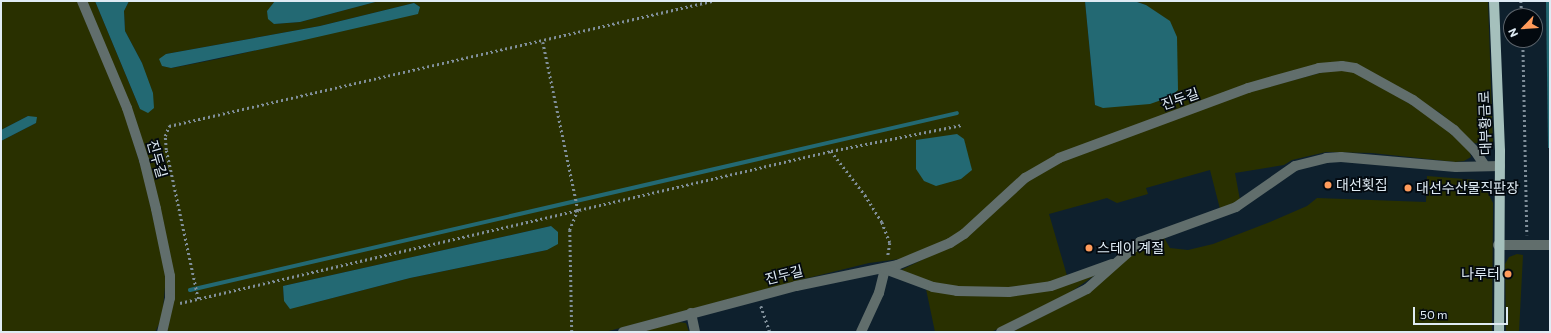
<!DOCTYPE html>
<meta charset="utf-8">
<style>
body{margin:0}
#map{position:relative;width:1551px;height:333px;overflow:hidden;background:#0e202d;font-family:Commissioner,"Noto Sans KR",sans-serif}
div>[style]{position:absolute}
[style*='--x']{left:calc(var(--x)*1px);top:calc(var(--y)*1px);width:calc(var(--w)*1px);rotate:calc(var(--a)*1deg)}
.green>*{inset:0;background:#293000}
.water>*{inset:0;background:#236973}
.stream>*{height:4px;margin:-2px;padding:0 2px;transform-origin:2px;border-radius:2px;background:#236973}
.path>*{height:2.5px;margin-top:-1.25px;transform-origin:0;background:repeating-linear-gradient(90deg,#808f9a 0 2px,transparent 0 5px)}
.minor>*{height:10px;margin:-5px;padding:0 5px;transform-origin:5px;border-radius:5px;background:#616e6c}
.major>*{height:10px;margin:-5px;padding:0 5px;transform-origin:5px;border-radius:5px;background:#a5c0bc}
.dots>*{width:11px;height:11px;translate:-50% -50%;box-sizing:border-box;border:2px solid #03090f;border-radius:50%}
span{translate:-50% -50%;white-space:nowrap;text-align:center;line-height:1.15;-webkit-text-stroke:3.5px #03090f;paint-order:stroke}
.street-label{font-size:14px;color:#dfebf4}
.poi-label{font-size:14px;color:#dfebf4}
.left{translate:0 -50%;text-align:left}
.right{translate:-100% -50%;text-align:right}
.frame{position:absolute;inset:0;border:2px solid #dfebf4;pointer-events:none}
.north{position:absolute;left:1503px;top:8px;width:40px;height:40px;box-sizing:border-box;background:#03090f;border:1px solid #5b636b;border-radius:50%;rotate:245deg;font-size:11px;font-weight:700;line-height:16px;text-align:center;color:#dfebf4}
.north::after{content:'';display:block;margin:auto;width:14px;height:18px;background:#ff9b5b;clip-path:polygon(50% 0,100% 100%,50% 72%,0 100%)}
.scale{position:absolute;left:1413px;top:307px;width:95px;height:18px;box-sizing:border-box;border:2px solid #dfebf4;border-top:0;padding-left:5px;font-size:12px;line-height:14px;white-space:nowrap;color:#dfebf4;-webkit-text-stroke:3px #03090f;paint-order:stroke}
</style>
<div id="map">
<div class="green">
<i style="clip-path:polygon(1px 1px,77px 1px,124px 112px,144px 177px,166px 277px,162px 318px,155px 332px,1px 332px,1px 141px,36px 123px,28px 116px,1px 130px)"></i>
<i style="clip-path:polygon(evenodd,86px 1px,95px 1px,140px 109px,142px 63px,125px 31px,124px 11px,129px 1px,275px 1px,267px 12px,274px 24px,300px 22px,379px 1px,1085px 1px,1095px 105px,1146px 5px,1134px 1px,1488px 1px,1493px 145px,1474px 143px,1440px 113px,1416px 98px,1331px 63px,1049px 159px,953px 237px,907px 258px,869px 263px,808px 278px,605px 332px,167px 332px,171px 312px,154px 183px,86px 1px,414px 3px,420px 7px,404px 16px,218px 59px,172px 68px,162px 66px,166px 54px,320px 26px,414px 3px,86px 1px,551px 226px,547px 250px,410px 278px,309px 304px,284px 301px,283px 286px,551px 226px)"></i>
<i style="clip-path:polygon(1335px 69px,1352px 71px,1367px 78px,1433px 118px,1469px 150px,1471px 157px,1464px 161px,1455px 162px,1372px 153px,1326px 152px,1292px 160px,1284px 165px,1235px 173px,1240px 200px,1220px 209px,1210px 170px,1146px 188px,1148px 194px,1117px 203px,1107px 198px,1049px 214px,1068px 279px,1039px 285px,978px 289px,938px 285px,901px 270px,949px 247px,1046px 167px,1249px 92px)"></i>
<i style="clip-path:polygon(1427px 176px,1477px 180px,1484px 185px,1493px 203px,1492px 332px,1012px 332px,1080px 297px,1140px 248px,1163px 236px,1170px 248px,1188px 250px,1213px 244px,1270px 222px,1307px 206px,1317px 198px,1426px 202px)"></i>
<i style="clip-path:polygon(1517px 254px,1523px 255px,1519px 332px,1506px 332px,1505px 264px,1509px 257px)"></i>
<i style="clip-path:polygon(1104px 269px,1059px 300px,991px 332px,935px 332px,926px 289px,990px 294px)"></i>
<i style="clip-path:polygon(678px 322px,686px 323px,689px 332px,640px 332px)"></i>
</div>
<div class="water">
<i style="clip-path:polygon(95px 1px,129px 1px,124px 11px,125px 31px,142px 63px,153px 93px,154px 108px,148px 113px,140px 109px)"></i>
<i style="clip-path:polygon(275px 1px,379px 1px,300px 22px,274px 24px,268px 19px,267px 11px)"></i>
<i style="clip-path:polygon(1085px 1px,1134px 1px,1146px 5px,1170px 21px,1177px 37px,1178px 90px,1170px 97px,1150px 104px,1103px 108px,1095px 105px)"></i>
<i style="clip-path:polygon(1546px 1px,1550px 1px,1550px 148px,1548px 148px)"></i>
<i style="clip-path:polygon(414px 3px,420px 7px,418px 14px,300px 41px,171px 68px,162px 66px,159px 59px,166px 54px,320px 26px)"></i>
<i style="clip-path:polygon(28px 116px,37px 117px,36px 123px,1px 141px,1px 130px)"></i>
<i style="clip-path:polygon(957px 134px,964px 139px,972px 170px,961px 179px,936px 186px,924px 181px,916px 169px,916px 140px)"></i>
<i style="clip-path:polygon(551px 226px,558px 232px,558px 244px,547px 250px,410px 278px,290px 309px,284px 301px,283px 286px)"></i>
</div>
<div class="stream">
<i style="--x:190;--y:290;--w:787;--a:-12.99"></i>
</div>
<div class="path">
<i style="--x:1521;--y:1;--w:15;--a:86"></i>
<i style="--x:1523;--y:40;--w:195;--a:88.8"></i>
<i style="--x:543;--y:42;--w:172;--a:78.2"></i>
<i style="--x:578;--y:210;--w:22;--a:112"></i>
<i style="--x:570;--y:230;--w:102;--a:88.9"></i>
<i style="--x:831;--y:151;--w:56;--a:52.3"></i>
<i style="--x:865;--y:195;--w:32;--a:58"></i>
<i style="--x:882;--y:222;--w:22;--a:69"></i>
<i style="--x:890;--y:243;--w:13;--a:99"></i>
<i style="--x:198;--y:299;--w:152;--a:-102.1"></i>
<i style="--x:166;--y:150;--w:14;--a:-94"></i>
<i style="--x:165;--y:136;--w:11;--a:-68"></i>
<i style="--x:169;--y:126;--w:557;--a:-12.96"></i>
<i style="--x:180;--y:303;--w:669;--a:-13.14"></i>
<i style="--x:831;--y:151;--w:133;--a:-11.3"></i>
<i style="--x:761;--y:306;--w:28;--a:71"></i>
</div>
<div class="minor">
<i style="--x:82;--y:1;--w:116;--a:67.2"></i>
<i style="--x:127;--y:108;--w:55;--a:71.9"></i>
<i style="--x:144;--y:160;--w:50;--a:76.2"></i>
<i style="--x:156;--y:209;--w:68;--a:78.2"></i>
<i style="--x:170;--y:276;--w:22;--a:90"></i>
<i style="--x:170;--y:298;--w:35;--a:103"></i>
<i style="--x:1498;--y:245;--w:52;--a:0"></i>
<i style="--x:691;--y:313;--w:19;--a:78"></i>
<i style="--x:623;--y:332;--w:179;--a:-14.9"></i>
<i style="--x:796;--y:286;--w:103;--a:-11.7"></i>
<i style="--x:897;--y:265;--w:57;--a:-22.5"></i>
<i style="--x:950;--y:243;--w:17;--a:-33"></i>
<i style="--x:964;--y:234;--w:83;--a:-42.6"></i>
<i style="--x:1025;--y:178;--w:39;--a:-30"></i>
<i style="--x:1059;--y:158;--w:202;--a:-20.3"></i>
<i style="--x:1248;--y:88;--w:74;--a:-15.7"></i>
<i style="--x:1319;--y:68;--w:23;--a:-5"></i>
<i style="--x:1342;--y:66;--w:13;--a:9"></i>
<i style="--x:1355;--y:68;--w:66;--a:28.9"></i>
<i style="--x:1413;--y:100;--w:51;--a:36.2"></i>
<i style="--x:1454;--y:130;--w:30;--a:45"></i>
<i style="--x:1475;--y:151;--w:18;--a:56"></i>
<i style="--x:861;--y:332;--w:43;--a:-65.2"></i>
<i style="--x:879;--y:293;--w:25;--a:-76"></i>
<i style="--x:885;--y:269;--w:51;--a:20.6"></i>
<i style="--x:933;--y:287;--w:24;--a:9"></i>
<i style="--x:957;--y:291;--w:52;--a:1.1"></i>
<i style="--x:1009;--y:292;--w:42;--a:-8.1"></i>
<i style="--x:1051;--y:286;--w:65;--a:-19.8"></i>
<i style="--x:1001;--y:332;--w:96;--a:-26.6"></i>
<i style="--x:1087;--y:289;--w:71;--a:-41.6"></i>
<i style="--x:1140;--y:242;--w:102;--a:-20"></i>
<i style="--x:1236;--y:207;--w:72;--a:-34.8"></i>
<i style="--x:1295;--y:166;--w:32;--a:-14"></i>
<i style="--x:1326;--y:158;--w:15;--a:-4"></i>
<i style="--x:1341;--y:157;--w:115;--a:5"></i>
<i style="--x:1456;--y:167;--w:44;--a:-1.3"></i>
</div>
<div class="major">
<i style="--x:1494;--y:1;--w:150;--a:87.7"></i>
<i style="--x:1500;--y:151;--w:181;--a:90.3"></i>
</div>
<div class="dots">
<i style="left:1328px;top:185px;background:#ff9b5b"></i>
<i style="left:1408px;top:188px;background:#ff9b5b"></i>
<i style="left:1089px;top:248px;background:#ff9b5b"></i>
<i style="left:1508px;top:274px;background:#ff9b5b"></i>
</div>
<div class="street-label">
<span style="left:1180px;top:99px;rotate:-19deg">진두길</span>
<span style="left:1485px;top:123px;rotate:-92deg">대부황금로</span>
<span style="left:157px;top:159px;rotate:74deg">진두길</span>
<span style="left:784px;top:275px;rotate:-14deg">진두길</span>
</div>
<div class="poi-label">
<span class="left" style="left:1336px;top:185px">대선횟집</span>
<span class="left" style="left:1416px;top:188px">대선수산물직판장</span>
<span class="left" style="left:1097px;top:248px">스테이 계절</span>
<span class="right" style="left:1500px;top:274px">나루터</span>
</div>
<div class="frame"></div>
<div class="north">N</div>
<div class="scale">50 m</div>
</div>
